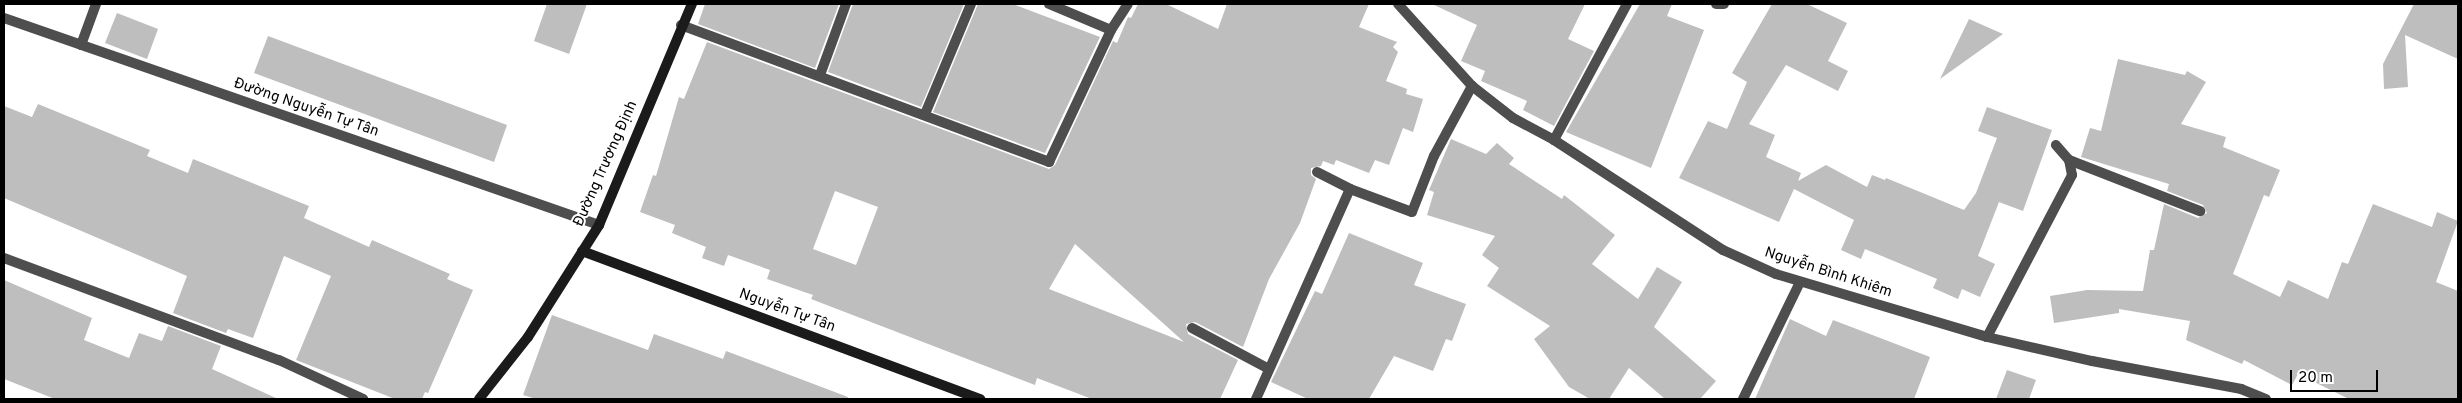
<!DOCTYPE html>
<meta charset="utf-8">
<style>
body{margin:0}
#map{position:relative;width:2462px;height:403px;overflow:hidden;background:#fff;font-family:Overpass,sans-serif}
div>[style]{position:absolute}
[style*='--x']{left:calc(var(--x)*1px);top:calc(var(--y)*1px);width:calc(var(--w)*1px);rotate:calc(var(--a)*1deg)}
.building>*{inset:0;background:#bebebe}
.street>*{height:10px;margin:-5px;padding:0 5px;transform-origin:5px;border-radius:5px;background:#4e4e4e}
.secondary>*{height:10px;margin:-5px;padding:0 5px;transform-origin:5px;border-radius:5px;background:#1b1b1b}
span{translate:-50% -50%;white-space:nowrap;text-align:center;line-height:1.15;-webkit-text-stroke:4px #fff;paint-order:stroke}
.street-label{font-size:15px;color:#000}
.frame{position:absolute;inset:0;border:5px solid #000;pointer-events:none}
.scale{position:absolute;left:2290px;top:370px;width:88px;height:22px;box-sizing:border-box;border:2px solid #000;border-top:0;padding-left:6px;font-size:15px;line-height:18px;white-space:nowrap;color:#000;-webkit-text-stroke:4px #fff;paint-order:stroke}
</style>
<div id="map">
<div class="building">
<i style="clip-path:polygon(547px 4px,587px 4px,569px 54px,534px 41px)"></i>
<i style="clip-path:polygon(705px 4px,839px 4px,815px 68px,698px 24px)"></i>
<i style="clip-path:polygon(853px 4px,964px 4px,921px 107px,828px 72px)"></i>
<i style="clip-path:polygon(978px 4px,1013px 4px,1100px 37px,1045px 153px,933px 112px)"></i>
<i style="clip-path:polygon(evenodd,1138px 4px,1166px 4px,1218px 29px,1227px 4px,1369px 4px,1359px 27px,1397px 42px,1393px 47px,1398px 52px,1386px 81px,1407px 89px,1406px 94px,1423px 99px,1413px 132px,1403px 128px,1389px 165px,1375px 160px,1369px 173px,1336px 160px,1334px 165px,1323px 161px,1321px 166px,1311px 168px,1311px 175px,1316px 179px,1300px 223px,1269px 279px,1243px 347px,1195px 322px,1186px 324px,1188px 334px,1238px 360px,1220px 399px,1092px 399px,1037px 378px,1035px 385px,811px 299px,813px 295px,767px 279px,770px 270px,728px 255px,724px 266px,702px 258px,706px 247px,672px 233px,675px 225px,640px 212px,653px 175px,656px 176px,679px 97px,684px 99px,707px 42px,1049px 169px,1055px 165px,1113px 41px,1117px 43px,1128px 17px,1131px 18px,1138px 4px,835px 191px,878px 207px,856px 265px,813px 249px,835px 191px,1138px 4px,1075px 244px,1184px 342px,1049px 289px,1075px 244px)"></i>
<i style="clip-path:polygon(1432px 4px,1585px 4px,1568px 39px,1594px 51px,1554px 126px,1523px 110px,1527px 101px,1481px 81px,1485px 71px,1461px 61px,1477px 25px)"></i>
<i style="clip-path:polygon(1640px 4px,1672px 4px,1667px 16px,1704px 30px,1651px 168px,1566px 132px)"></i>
<i style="clip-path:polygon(1772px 4px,1807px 4px,1847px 23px,1828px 61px,1848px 71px,1838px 91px,1786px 65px,1749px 124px,1775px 135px,1766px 157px,1801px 173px,1798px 181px,1826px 165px,1867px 187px,1872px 175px,1885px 180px,1886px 178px,1964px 210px,1976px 193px,1997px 138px,1978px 131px,1987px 107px,2052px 130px,2023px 211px,1999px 202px,1978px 256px,1995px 264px,1980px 297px,1962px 289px,1958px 299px,1933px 288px,1937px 279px,1865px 249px,1861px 259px,1841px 250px,1854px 220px,1794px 189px,1779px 222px,1679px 178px,1708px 121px,1727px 129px,1747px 82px,1732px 73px)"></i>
<i style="clip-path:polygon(2414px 4px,2458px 4px,2458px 59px,2405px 35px,2408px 87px,2384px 89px,2383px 64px)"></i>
<i style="clip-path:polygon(117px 13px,158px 29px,147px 59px,105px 43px)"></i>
<i style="clip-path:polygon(1969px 19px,2003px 34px,1940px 79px)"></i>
<i style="clip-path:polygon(268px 36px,507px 125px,494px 162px,254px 73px)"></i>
<i style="clip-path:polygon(2118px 59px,2185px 75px,2187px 71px,2206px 82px,2181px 124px,2226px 137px,2223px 147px,2280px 170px,2269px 197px,2264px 195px,2233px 274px,2280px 297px,2288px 280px,2328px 299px,2342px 262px,2348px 264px,2373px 204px,2432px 227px,2437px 212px,2458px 221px,2436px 282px,2458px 291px,2458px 399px,2349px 399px,2298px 374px,2292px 385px,2244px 360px,2242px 364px,2186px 340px,2190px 321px,2119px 309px,2119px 313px,2054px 323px,2050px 296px,2087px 290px,2143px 291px,2150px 250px,2154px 250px,2164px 204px,2198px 218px,2207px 213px,2203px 205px,2167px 191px,2169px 184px,2081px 157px,2090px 128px,2101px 131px)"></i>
<i style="clip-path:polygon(38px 104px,150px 150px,147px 156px,188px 173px,193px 159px,309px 206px,304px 218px,369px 247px,372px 240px,450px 274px,447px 279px,473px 290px,428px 393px,425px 392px,422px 399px,395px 399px,296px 360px,331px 276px,284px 256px,253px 338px,228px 329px,226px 333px,173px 313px,187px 276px,4px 198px,4px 106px,32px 117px)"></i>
<i style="clip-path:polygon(1451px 139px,1486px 154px,1497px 143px,1514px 158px,1509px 164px,1562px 199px,1564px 195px,1615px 235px,1592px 264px,1638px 299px,1657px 267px,1682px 282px,1654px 327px,1716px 381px,1700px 399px,1665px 399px,1629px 368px,1609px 399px,1590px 399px,1569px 387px,1534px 339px,1550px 326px,1487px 286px,1499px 268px,1482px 255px,1495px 236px,1427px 215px,1434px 192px,1429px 190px)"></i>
<i style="clip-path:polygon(1349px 233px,1423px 263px,1414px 285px,1466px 304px,1452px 341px,1446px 339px,1433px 371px,1394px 356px,1369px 399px,1308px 399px,1271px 382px,1315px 291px,1322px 294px)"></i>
<i style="clip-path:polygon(4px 280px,92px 318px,84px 340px,129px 358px,139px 333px,162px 341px,168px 326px,221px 346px,212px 369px,278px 399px,55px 399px,4px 379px)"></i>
<i style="clip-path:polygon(552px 315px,648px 350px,654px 334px,723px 359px,726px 351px,848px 397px,847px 399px,536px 399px,523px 395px)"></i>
<i style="clip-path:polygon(1790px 319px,1826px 336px,1833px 320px,1930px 357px,1914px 399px,1755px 399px)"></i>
<i style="clip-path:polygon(2007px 370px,2036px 380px,2029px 399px,1996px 399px)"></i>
</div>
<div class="street">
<i style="--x:1049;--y:4;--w:67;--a:22.8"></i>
<i style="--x:1398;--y:4;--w:110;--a:47.9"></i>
<i style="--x:1472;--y:86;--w:52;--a:38"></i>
<i style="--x:1513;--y:118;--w:47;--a:28.2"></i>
<i style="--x:1554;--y:140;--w:202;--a:33.1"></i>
<i style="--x:1723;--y:250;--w:58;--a:24.4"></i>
<i style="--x:1776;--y:274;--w:220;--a:16.6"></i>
<i style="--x:1987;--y:337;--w:108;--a:12.9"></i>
<i style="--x:2092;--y:361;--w:152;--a:10.6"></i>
<i style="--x:2241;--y:389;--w:27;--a:22"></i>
<i style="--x:1716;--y:4;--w:8;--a:0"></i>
<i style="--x:4;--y:18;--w:630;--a:19.18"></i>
<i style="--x:681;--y:25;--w:393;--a:20.4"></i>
<i style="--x:1049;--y:162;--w:146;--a:-64.8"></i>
<i style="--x:1111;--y:30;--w:31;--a:-57"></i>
<i style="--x:81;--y:45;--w:44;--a:-69.9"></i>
<i style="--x:820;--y:75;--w:76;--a:-69.9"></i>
<i style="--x:925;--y:114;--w:119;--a:-67.3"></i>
<i style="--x:1554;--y:140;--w:154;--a:-61.8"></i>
<i style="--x:2069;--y:160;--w:141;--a:21.3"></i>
<i style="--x:1317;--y:172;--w:37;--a:27"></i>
<i style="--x:4;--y:258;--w:293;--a:20.4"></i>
<i style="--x:279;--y:360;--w:93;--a:24.9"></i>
<i style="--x:1192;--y:328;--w:87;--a:28"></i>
<i style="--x:1987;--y:337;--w:183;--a:-62.3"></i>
<i style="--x:2072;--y:175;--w:15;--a:-101"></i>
<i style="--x:2069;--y:160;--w:20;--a:-131"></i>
<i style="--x:1256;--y:399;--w:230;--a:-65.9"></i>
<i style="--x:1350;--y:189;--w:66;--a:20.4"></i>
<i style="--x:1412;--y:212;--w:60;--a:-68.6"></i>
<i style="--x:1434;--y:156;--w:80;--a:-61.5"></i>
<i style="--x:1743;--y:399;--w:130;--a:-64"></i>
</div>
<div class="secondary">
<i style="--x:582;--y:251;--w:425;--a:20.4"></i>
<i style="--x:479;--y:399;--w:79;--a:-51.7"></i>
<i style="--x:528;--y:337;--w:133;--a:-57.6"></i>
<i style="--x:599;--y:225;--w:240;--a:-67.2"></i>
</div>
<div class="street-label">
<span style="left:306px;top:108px;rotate:19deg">Đường Nguyễn Tự Tân</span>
<span style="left:606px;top:164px;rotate:-66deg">Đường Trương Định</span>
<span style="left:1828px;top:273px;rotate:18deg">Nguyễn Bình Khiêm</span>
<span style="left:787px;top:311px;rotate:20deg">Nguyễn Tự Tân</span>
</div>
<div class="frame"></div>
<div class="scale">20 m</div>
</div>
